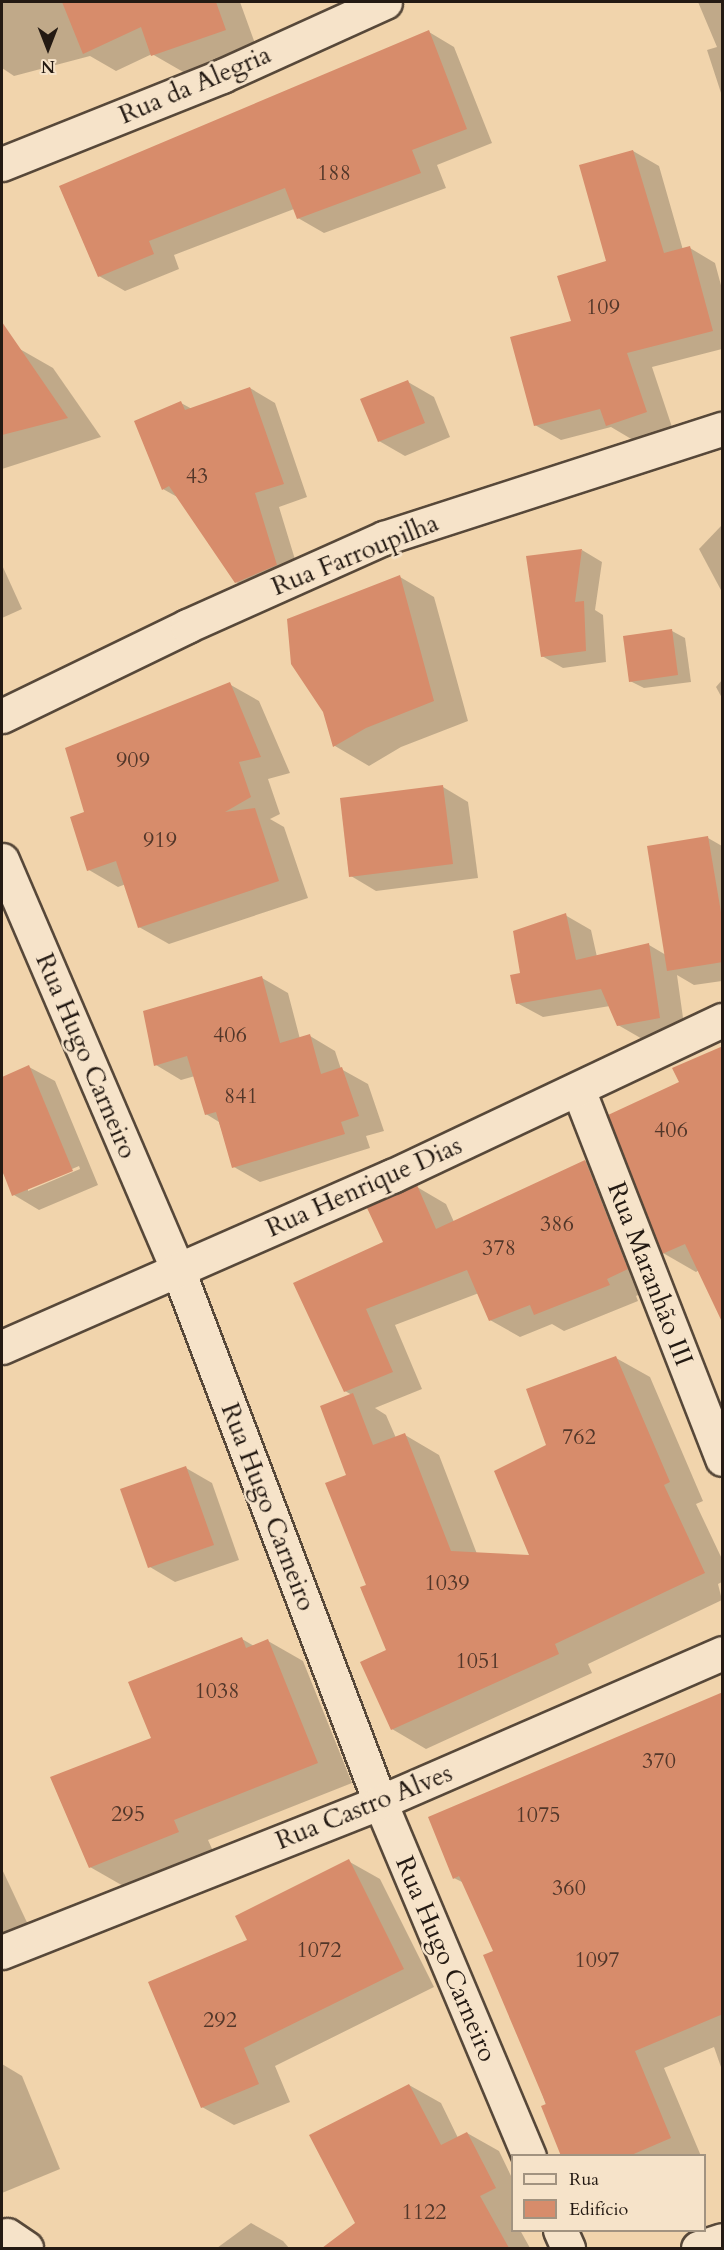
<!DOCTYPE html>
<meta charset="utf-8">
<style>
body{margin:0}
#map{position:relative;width:724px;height:2250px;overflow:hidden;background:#f1d4ac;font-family:Cardo,serif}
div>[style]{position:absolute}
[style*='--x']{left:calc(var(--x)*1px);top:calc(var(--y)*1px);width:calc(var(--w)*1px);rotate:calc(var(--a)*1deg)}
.shadow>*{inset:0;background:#0003}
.building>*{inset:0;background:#d78c6b}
.roads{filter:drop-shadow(2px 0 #574839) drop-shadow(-2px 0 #574839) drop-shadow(0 2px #574839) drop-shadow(0 -2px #574839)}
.minor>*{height:33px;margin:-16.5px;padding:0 16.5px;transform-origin:16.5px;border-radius:16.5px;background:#f6e3c9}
span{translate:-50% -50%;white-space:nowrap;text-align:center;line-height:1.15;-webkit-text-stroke:5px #f6e3c9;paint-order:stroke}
.number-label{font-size:22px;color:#513629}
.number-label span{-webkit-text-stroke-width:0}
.street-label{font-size:26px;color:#241a13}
.frame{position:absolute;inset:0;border:3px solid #241a13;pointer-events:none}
.legend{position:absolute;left:511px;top:2154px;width:195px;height:78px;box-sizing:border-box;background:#f6e3c9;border:2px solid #a29380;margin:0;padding:8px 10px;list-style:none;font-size:18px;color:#241a13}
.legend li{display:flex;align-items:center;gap:12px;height:30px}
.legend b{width:30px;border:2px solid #a29380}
.north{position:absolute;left:18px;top:18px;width:60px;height:60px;-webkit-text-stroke:4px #f6e3c9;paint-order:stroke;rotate:180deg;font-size:16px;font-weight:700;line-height:24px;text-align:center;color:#241a13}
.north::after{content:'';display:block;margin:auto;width:21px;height:27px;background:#241a13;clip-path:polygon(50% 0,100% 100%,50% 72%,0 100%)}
</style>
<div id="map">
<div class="shadow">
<i style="clip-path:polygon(2px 2px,240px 2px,257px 49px,185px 73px,152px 54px,116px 71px,90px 56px,14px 76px,2px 68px)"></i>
<i style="clip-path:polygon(698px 2px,722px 2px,722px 96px,707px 50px,717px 47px)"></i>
<i style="clip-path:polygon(429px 32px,454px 47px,492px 143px,437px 165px,446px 188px,324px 233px,298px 218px,294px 209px,174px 255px,179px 269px,125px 291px,99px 276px)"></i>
<i style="clip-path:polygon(633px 151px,659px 166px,683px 250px,690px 248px,715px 263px,722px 289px,722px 349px,652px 367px,672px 427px,633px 440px,611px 427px,561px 440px,535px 425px,573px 322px,608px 262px)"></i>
<i style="clip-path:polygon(18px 348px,53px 368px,101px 437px,2px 469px,2px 353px)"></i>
<i style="clip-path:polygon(408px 382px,434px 397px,450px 437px,405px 456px,379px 441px)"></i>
<i style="clip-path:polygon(250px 388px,275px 403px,307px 497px,279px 507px,301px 579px,261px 597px,236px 582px,179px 498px,163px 489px,136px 421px,181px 403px,192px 409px)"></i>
<i style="clip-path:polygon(722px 525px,722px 592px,699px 549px)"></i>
<i style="clip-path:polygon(582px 550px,602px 562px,595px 610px,603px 615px,606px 662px,563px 668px,542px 656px)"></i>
<i style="clip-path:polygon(2px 565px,22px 609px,2px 618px)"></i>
<i style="clip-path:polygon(400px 577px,434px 597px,468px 721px,401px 747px,369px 766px,335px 746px,325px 712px)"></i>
<i style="clip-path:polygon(672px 631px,685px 638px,691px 682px,644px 688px,630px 681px)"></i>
<i style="clip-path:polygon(722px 680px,722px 698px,716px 687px)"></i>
<i style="clip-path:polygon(229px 684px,259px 701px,290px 773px,268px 779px,280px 814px,270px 819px,284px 827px,308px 898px,169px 944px,139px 927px,126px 884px,118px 887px,89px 870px,86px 813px)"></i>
<i style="clip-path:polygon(443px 787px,468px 802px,478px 878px,376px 891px,351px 876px)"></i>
<i style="clip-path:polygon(708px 838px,722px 846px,722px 981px,694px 985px,677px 975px,685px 1032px,644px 1040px,618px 1025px,610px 1006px,543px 1017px,517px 1003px,522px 974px,565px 915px,591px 930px,597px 957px,649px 945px,666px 955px)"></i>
<i style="clip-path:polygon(262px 978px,288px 993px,300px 1039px,310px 1036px,335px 1051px,341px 1069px,368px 1084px,384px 1131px,366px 1136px,370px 1148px,260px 1182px,234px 1167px,219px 1122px,206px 1114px,195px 1076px,181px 1080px,156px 1065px)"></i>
<i style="clip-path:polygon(evenodd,29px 1067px,55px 1081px,98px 1185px,39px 1210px,14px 1195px,2px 1171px,2px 1079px,29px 1067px,79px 1166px,80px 1169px,28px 1191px,28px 1188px,79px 1166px)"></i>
<i style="clip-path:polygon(681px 1082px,699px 1270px,696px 1272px,663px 1253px)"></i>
<i style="clip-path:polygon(585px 1161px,615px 1178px,657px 1286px,636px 1296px,638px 1301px,564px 1331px,552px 1324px,520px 1337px,490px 1320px,479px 1293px,395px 1325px,422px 1389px,375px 1408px,386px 1415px,396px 1438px,405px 1435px,439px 1455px,477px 1554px,532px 1556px,548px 1446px,616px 1358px,650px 1377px,703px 1501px,696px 1504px,722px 1559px,722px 1582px,718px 1584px,722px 1600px,588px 1664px,592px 1673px,426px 1749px,392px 1729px,388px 1651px,368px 1586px,348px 1476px,352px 1395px,345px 1391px,295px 1284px,385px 1243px,417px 1187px,446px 1204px,454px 1222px)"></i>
<i style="clip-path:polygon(186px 1468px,212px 1483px,239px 1560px,175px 1582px,150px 1567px)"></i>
<i style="clip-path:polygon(242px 1639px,254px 1646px,268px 1641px,303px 1661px,352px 1783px,208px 1840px,213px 1851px,125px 1887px,90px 1867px,153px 1739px)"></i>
<i style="clip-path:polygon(722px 1694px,722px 2070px,714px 2047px,664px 2068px,701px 2156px,563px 2156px,495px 1952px,464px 1883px,454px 1878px)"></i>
<i style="clip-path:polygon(348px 1861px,380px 1879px,434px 1987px,275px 2066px,290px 2102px,234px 2125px,202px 2107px,249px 1941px)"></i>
<i style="clip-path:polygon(2px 1869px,31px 1931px,2px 1944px)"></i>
<i style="clip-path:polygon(2px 2064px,22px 2076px,60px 2169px,2px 2193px)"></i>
<i style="clip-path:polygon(409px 2085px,441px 2103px,458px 2138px,467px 2133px,499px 2151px,512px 2178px,512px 2230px,520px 2230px,530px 2248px,325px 2248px,357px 2223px)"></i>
<i style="clip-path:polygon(251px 2223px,283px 2241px,289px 2248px,217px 2248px)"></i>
</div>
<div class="building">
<i style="clip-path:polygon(62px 2px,216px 2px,226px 30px,151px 56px,141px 27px,83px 54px)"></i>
<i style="clip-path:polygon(429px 30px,467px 129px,412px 150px,421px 173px,297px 219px,285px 188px,149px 241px,154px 254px,98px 277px,59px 186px)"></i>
<i style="clip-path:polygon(633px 150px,664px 253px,690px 246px,713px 331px,627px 353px,647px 412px,606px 426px,600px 409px,534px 426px,510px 337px,571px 321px,557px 276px,606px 261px,579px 165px)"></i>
<i style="clip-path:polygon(2px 322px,68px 418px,2px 435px)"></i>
<i style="clip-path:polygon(408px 380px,425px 423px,378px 442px,360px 399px)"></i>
<i style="clip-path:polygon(250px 387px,284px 484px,255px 493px,277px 565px,235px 583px,169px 486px,162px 490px,134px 421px,181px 401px,185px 410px)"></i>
<i style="clip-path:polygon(582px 549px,575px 602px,584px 601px,586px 651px,541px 657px,526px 556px)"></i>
<i style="clip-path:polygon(400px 575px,434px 701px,366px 728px,333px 747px,323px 712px,291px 664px,287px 619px)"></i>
<i style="clip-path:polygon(672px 629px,678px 675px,629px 682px,623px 636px)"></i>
<i style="clip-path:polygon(230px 682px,261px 757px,239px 762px,251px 797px,225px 812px,255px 808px,279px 881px,138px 928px,116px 861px,87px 871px,70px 817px,84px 812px,65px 748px)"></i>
<i style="clip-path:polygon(443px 785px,453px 864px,349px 877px,340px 798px)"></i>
<i style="clip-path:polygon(708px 836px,723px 924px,723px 962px,667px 971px,647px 846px)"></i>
<i style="clip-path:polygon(566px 913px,576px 960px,649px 943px,660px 1018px,617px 1026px,601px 989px,516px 1004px,510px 975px,520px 973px,513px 931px)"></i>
<i style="clip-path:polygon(262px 976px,280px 1043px,310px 1034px,321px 1074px,342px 1067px,359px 1116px,341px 1122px,345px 1134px,232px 1168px,216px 1112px,205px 1115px,187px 1056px,154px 1066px,143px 1011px)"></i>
<i style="clip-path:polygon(723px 1046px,723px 1324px,685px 1244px,662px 1254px,608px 1115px,679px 1082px,672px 1068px)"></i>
<i style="clip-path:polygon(29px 1065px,73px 1171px,12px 1196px,2px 1170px,2px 1077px)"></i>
<i style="clip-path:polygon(585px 1160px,628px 1269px,607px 1279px,610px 1285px,534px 1315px,530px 1305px,489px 1321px,467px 1270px,366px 1309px,393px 1372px,344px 1392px,293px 1283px,383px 1242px,367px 1208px,417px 1185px,436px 1229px)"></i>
<i style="clip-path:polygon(616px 1356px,670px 1482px,664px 1485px,705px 1573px,555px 1644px,559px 1654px,391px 1730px,360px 1662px,386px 1650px,360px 1587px,366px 1585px,325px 1483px,346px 1475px,320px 1406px,353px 1393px,373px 1445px,405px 1433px,451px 1551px,529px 1555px,494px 1471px,546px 1445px,526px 1389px)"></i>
<i style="clip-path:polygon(186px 1466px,214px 1545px,148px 1568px,120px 1489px)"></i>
<i style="clip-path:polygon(242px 1637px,246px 1648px,268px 1639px,318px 1763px,174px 1820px,179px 1832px,89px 1868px,50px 1777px,151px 1738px,128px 1682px)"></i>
<i style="clip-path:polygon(723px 1692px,723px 2014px,635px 2051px,671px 2138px,629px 2156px,561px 2156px,541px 2106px,546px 2104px,483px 1955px,493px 1951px,459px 1876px,453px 1879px,428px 1817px)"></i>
<i style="clip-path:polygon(349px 1859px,404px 1969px,244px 2048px,259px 2084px,201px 2108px,148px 1982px,247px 1940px,235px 1916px)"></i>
<i style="clip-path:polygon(409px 2084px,441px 2145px,467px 2132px,496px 2188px,480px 2196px,509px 2248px,322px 2248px,355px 2223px,309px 2135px)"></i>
</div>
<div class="roads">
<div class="minor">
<i style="--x:2;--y:164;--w:237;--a:-21.8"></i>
<i style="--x:222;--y:76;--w:179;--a:-24.4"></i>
<i style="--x:2;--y:716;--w:206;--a:-25.9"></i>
<i style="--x:187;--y:626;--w:216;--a:-24.1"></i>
<i style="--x:384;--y:538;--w:355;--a:-17.9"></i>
<i style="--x:2;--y:860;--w:446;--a:66.8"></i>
<i style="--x:178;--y:1270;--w:569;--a:69.21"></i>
<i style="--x:380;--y:1802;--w:384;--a:67.2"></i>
<i style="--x:578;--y:1089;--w:397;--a:68.7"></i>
<i style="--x:2;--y:1347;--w:426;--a:-23.7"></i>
<i style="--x:392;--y:1176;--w:365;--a:-25.3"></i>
<i style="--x:2;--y:1952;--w:407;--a:-21.6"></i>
<i style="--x:380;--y:1802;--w:373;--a:-23.5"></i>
<i style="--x:560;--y:2230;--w:20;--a:66"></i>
<i style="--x:7;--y:2235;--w:23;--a:34"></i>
<i style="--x:698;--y:2248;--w:25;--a:-18"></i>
</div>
</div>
<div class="number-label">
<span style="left:334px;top:174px">188</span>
<span style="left:603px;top:308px">109</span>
<span style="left:197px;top:477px">43</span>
<span style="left:133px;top:761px">909</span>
<span style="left:160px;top:841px">919</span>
<span style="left:230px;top:1036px">406</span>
<span style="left:241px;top:1097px">841</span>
<span style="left:671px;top:1131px">406</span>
<span style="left:557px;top:1225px">386</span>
<span style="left:499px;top:1249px">378</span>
<span style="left:579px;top:1438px">762</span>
<span style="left:447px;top:1584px">1039</span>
<span style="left:478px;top:1662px">1051</span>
<span style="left:217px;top:1692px">1038</span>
<span style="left:659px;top:1762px">370</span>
<span style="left:128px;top:1815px">295</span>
<span style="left:538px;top:1816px">1075</span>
<span style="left:569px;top:1889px">360</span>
<span style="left:319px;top:1951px">1072</span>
<span style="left:597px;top:1961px">1097</span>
<span style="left:220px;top:2021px">292</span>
<span style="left:424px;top:2213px">1122</span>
</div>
<div class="street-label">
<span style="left:195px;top:85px;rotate:-23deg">Rua da Alegria</span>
<span style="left:355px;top:555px;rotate:-22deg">Rua Farroupilha</span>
<span style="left:86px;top:1056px;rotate:67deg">Rua Hugo Carneiro</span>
<span style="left:364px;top:1187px;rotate:-24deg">Rua Henrique Dias</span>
<span style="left:650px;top:1274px;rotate:69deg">Rua Maranhão III</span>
<span style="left:268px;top:1507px;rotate:69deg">Rua Hugo Carneiro</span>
<span style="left:364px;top:1807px;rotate:-22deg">Rua Castro Alves</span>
<span style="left:446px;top:1959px;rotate:67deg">Rua Hugo Carneiro</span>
</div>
<div class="frame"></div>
<ul class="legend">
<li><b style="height:8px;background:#f6e3c9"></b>Rua</li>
<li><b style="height:16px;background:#d78c6b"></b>Edifício</li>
</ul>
<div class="north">N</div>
</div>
